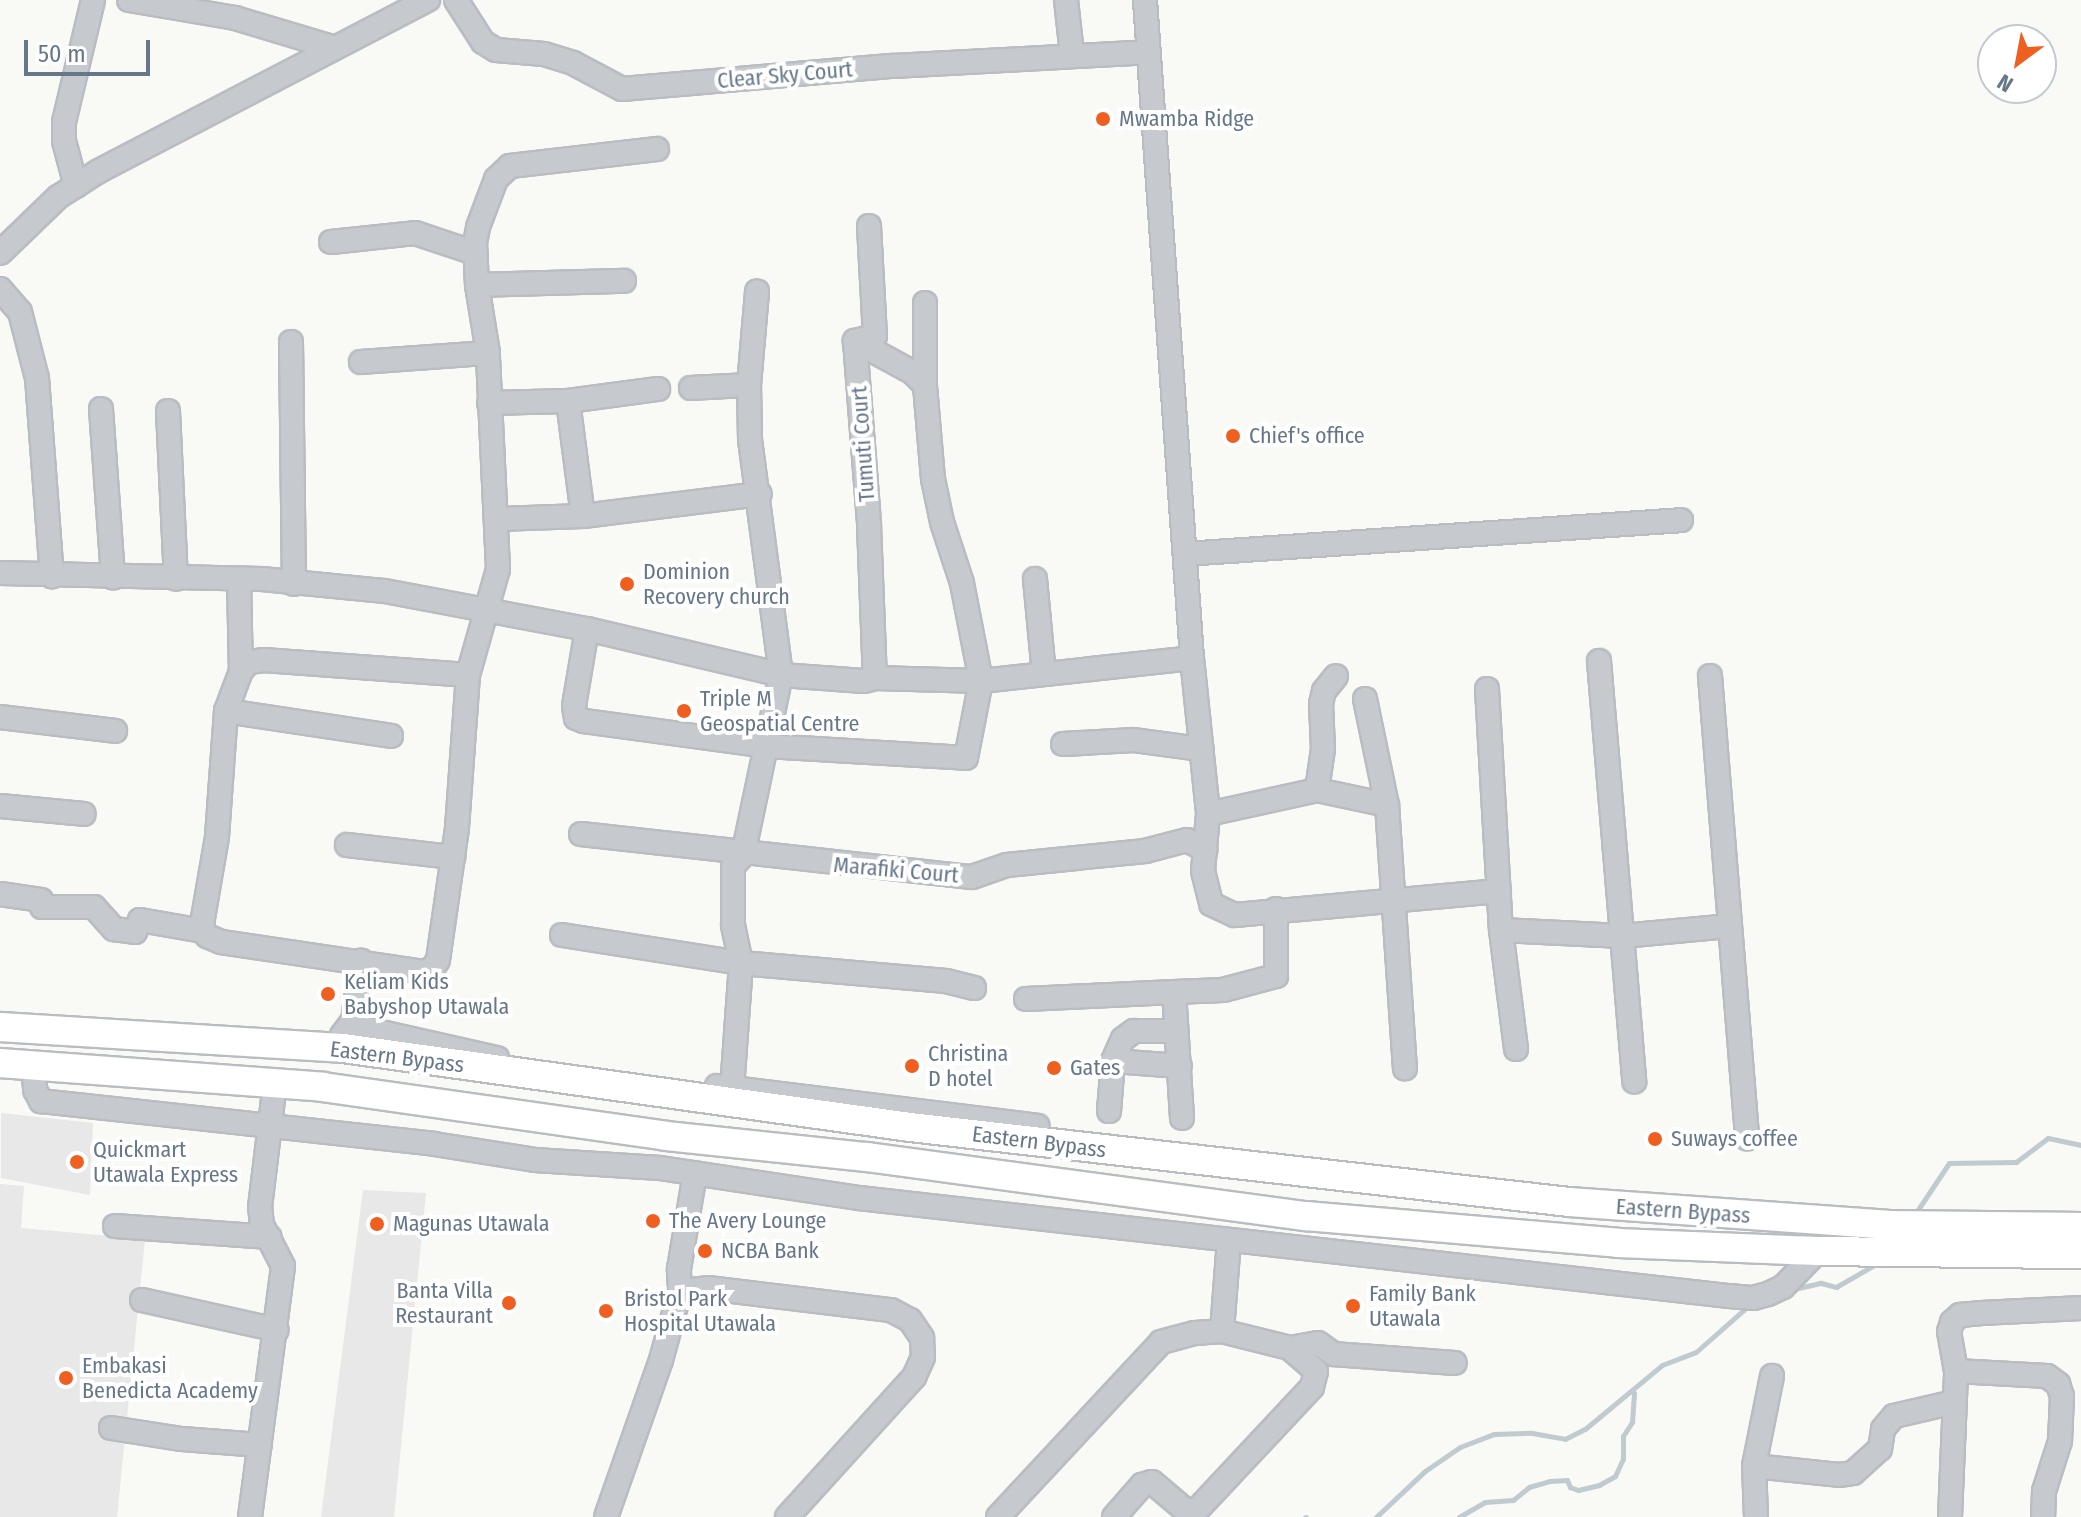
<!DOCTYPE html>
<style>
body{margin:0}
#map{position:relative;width:2081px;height:1517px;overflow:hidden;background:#f9f9f6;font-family:"Fira Sans Condensed",sans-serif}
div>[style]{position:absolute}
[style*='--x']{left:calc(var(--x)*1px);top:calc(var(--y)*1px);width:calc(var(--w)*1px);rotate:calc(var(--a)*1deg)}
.built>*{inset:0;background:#e7e8e7}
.stream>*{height:5px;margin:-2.5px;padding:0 2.5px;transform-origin:2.5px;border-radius:2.5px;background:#c0cbd0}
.roads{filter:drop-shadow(2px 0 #b9bdc1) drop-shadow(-2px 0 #b9bdc1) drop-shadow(0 2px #b9bdc1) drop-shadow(0 -2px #b9bdc1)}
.minor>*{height:22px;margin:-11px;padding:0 11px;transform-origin:11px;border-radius:11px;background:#c6cace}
.major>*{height:28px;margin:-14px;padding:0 14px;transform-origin:14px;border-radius:14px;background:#fff}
.dots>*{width:22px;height:22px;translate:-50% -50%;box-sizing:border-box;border:4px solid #fff;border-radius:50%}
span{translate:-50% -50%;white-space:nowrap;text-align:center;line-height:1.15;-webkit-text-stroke:8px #fff;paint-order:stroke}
.street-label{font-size:22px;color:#667789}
.poi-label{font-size:22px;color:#667789}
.left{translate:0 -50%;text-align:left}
.right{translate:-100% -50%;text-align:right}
.north{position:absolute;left:1977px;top:24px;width:80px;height:80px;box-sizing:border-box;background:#fff;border:2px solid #c2c9d0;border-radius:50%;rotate:212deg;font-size:22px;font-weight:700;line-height:32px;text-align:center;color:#667789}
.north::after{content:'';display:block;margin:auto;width:28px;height:36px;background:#ef6020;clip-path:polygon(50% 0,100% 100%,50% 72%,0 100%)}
.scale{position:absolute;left:24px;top:40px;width:126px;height:36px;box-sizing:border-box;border:4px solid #667789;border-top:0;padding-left:10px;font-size:24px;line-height:28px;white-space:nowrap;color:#667789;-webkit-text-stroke:6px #fff;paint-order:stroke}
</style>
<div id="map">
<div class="built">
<i style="clip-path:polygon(1px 1113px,93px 1123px,90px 1195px,1px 1178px)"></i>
<i style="clip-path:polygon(0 1184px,24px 1186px,21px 1228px,145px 1239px,117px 1517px,0 1517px)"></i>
<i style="clip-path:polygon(363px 1190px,426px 1193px,394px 1517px,321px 1517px)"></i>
</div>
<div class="stream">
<i style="--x:1915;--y:1214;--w:61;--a:-56.3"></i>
<i style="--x:1949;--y:1163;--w:67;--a:-0.9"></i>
<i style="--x:2016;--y:1162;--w:40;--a:-37"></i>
<i style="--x:2048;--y:1138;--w:34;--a:12"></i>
<i style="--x:1790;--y:1290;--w:32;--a:-13"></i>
<i style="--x:1821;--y:1283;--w:16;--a:15"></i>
<i style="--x:1836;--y:1287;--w:46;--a:-29.9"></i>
<i style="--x:1305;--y:1517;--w:1;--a:0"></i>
<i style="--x:1376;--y:1517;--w:67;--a:-43.2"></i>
<i style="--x:1425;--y:1471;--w:42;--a:-34.4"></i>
<i style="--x:1460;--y:1447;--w:36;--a:-21"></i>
<i style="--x:1494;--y:1434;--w:38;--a:-2"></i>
<i style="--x:1532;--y:1433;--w:34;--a:10"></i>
<i style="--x:1565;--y:1439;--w:22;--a:-27"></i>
<i style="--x:1585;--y:1429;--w:100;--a:-39.7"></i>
<i style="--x:1662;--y:1365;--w:36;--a:-21"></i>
<i style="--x:1696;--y:1352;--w:69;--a:-41.5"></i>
<i style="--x:1459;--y:1517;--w:30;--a:-30"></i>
<i style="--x:1485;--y:1502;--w:28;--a:-4"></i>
<i style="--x:1513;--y:1500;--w:21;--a:-39"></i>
<i style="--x:1529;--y:1487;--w:22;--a:-16"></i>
<i style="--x:1550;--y:1481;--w:17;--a:-3"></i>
<i style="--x:1567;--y:1480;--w:8;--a:67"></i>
<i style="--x:1570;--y:1487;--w:9;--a:21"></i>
<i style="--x:1578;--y:1490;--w:22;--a:-13"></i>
<i style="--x:1599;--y:1485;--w:18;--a:-29"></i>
<i style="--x:1615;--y:1476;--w:19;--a:-65"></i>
<i style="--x:1623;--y:1459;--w:23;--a:-90"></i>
<i style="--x:1623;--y:1436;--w:17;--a:-57"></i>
<i style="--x:1632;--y:1422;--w:29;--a:-86"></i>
</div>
<div class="roads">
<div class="minor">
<i style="--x:129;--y:0;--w:108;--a:9.6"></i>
<i style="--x:235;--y:18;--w:104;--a:16.7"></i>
<i style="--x:456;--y:0;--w:50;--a:57.3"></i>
<i style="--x:483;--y:42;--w:15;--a:32"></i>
<i style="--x:496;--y:50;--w:48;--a:4.8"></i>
<i style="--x:544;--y:54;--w:30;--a:17"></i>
<i style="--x:573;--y:63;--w:55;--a:28"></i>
<i style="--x:622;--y:89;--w:272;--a:-4.9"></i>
<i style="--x:893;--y:66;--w:255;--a:-3.1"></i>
<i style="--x:1066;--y:0;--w:54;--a:83.7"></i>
<i style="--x:76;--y:186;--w:47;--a:-104.9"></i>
<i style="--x:64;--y:141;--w:19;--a:-90"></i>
<i style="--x:64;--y:122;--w:125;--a:-76.6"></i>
<i style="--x:869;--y:226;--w:110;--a:86.9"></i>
<i style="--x:875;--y:336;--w:21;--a:166"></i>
<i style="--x:855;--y:341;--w:185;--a:85.6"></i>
<i style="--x:869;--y:525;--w:153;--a:87.8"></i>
<i style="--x:331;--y:242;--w:84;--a:-6.1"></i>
<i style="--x:415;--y:233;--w:63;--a:18.4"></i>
<i style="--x:0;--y:253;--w:81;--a:-44"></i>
<i style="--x:58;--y:197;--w:49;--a:-32.4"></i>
<i style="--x:99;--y:171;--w:371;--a:-27.5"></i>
<i style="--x:477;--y:285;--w:147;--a:-1.6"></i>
<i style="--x:0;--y:289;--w:30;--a:49"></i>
<i style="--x:20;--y:312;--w:68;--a:75.6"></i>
<i style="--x:37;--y:378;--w:199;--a:85.7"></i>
<i style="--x:291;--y:342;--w:242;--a:89.3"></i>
<i style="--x:361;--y:362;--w:127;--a:-4.1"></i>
<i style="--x:925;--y:385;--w:82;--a:-90"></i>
<i style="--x:691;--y:388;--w:58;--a:-3"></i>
<i style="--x:568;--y:401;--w:116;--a:82.6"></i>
<i style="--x:489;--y:403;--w:79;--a:-1.5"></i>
<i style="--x:568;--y:401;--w:91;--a:-7.6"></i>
<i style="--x:101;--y:409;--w:169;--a:85.9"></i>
<i style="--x:168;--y:411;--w:168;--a:87.3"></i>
<i style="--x:498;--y:519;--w:85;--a:-2"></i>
<i style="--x:583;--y:516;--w:178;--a:-7.1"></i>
<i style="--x:1185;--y:554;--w:497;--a:-3.9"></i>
<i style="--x:0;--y:573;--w:262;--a:1.3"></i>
<i style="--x:262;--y:579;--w:124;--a:5.6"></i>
<i style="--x:385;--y:591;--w:206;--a:10.7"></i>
<i style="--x:587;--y:629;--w:199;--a:13.3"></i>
<i style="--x:781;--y:675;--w:83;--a:4.1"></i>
<i style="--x:864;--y:681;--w:11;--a:-15"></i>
<i style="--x:875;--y:678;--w:106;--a:1.6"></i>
<i style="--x:981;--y:681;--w:212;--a:-6.2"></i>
<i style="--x:1192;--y:658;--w:660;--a:-94.09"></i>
<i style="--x:239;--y:579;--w:92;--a:88.8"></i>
<i style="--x:1035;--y:579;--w:95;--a:84.6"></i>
<i style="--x:587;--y:629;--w:78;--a:99.6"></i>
<i style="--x:574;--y:706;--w:12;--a:81"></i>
<i style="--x:576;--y:718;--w:9;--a:21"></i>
<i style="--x:584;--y:721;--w:184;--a:7.8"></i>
<i style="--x:766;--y:746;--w:200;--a:3.4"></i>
<i style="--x:966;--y:758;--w:78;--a:-79"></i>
<i style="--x:981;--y:681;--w:100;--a:-101"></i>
<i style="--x:962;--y:583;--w:64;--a:-108.2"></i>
<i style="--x:942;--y:522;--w:44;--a:-101.8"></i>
<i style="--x:933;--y:479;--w:94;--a:-94.9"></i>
<i style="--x:925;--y:385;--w:18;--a:-135"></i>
<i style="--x:912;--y:372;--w:65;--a:-151.5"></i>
<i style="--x:1192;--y:658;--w:157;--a:84.1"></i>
<i style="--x:1208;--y:814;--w:57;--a:95"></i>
<i style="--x:1203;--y:871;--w:34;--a:76"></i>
<i style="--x:1211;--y:904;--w:26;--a:25"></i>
<i style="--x:1235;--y:915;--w:265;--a:-5.2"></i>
<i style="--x:1599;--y:661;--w:422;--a:85.2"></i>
<i style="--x:468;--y:675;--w:205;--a:-175.8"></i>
<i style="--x:264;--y:660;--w:15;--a:172"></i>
<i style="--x:249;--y:662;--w:12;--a:132"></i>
<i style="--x:241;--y:671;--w:43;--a:110.6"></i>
<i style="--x:226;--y:711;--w:126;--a:94.1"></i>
<i style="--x:217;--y:837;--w:82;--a:99.8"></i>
<i style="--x:203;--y:918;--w:13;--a:90"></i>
<i style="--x:203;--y:931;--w:6;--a:51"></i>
<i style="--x:207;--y:936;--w:15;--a:23"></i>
<i style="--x:221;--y:942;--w:206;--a:8.4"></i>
<i style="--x:425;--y:972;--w:9;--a:-27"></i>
<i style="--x:433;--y:968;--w:9;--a:-58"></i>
<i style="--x:438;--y:960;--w:133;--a:-81.8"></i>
<i style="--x:457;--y:828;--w:153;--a:-85.9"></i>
<i style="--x:468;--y:675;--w:110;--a:-74.2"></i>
<i style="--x:498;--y:569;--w:216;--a:-92.7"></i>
<i style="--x:488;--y:353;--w:69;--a:-99.2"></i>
<i style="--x:477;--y:285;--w:42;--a:-92.7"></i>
<i style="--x:475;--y:243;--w:16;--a:-79"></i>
<i style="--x:478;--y:227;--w:51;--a:-69.4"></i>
<i style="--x:496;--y:179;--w:19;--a:-43"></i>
<i style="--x:510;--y:166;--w:148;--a:-6.6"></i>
<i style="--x:1710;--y:676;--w:464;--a:85.4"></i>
<i style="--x:1487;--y:689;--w:241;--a:86.7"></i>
<i style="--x:1501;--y:930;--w:120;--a:82.8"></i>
<i style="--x:1365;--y:699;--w:108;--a:78.3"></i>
<i style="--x:1387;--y:805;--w:264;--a:86.1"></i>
<i style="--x:226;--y:711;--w:167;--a:8.6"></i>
<i style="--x:0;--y:717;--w:116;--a:6.9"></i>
<i style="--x:1063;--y:744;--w:71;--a:-3.2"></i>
<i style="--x:1134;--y:740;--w:68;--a:7.7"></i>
<i style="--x:1317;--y:790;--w:41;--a:-81.7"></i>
<i style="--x:1323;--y:749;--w:45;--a:-92.5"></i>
<i style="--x:1321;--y:704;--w:13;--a:-77"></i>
<i style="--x:1324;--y:691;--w:19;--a:-51"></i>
<i style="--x:0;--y:806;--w:84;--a:5.4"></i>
<i style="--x:1208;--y:814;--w:112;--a:-12.4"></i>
<i style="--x:1317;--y:790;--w:72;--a:12.1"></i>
<i style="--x:581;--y:834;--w:393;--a:6.3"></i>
<i style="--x:972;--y:877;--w:37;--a:-19"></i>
<i style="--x:1007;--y:865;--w:139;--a:-5.8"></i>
<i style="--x:1145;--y:851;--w:43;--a:-14.7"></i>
<i style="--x:1187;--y:840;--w:21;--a:28"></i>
<i style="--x:347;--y:845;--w:107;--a:6.5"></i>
<i style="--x:0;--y:894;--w:41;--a:8.3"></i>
<i style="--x:41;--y:900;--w:7;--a:82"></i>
<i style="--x:42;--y:907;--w:52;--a:0"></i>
<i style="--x:94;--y:907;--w:30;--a:48"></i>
<i style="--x:114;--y:929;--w:21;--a:8"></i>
<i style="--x:135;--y:932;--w:13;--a:-67"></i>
<i style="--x:140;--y:920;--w:64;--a:9.9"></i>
<i style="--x:1501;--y:930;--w:121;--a:2.8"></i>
<i style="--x:1622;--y:936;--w:107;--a:-5.3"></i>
<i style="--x:562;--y:935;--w:181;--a:8.9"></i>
<i style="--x:741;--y:963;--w:206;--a:5"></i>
<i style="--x:946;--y:981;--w:29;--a:14"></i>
<i style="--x:1026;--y:999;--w:148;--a:-2.7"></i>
<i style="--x:350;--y:1025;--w:151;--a:12.7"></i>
<i style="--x:342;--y:1035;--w:18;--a:-52"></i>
<i style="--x:353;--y:1021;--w:61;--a:-82.4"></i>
<i style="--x:1113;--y:1061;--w:67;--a:4.3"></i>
<i style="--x:33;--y:1065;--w:25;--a:85"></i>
<i style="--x:35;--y:1090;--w:13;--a:61"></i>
<i style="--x:41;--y:1101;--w:395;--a:6.2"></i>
<i style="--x:434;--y:1144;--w:102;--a:9"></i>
<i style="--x:535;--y:1160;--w:125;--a:3.7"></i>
<i style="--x:660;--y:1168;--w:201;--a:8.6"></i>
<i style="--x:859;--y:1198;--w:876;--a:6.43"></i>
<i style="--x:1729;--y:1296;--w:24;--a:5"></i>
<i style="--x:1753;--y:1298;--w:16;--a:-15"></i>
<i style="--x:1768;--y:1294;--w:17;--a:-25"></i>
<i style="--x:1783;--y:1287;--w:50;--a:-45.8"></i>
<i style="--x:717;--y:1086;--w:323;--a:7.1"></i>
<i style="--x:731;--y:1103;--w:140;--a:-85.9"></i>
<i style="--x:741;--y:963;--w:39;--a:-102"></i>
<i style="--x:733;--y:925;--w:59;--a:-90"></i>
<i style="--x:733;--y:866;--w:15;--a:-48"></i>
<i style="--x:743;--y:855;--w:184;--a:-78.1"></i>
<i style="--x:781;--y:675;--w:237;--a:-97.5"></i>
<i style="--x:750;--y:440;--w:55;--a:-91"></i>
<i style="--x:749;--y:385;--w:94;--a:-85.1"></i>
<i style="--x:1109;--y:1111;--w:50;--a:-85.4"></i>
<i style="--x:1113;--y:1061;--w:24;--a:-66"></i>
<i style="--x:1123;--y:1039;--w:14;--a:-36"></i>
<i style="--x:1134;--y:1031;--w:42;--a:0"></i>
<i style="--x:1182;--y:1118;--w:126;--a:-93.6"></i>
<i style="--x:1174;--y:992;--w:49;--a:-2.3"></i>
<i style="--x:1223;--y:990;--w:55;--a:-14.8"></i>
<i style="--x:1276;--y:976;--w:67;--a:-90"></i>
<i style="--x:115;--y:1226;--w:155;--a:4.1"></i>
<i style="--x:680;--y:1291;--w:28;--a:-6"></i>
<i style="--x:708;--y:1288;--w:184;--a:6.9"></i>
<i style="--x:891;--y:1310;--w:21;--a:28"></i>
<i style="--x:910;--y:1320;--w:22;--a:56"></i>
<i style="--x:922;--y:1338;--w:19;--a:87"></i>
<i style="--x:923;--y:1357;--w:22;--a:114"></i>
<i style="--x:914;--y:1377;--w:189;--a:132.2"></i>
<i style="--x:142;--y:1300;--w:138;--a:12.5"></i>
<i style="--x:1290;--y:1348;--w:28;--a:-10"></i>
<i style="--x:1318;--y:1343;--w:19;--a:36"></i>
<i style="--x:1333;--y:1354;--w:122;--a:4.2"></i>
<i style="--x:1956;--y:1371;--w:91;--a:3.1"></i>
<i style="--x:2047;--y:1376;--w:14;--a:36"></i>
<i style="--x:2058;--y:1384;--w:13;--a:72"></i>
<i style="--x:2062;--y:1396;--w:45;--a:92.5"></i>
<i style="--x:2060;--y:1441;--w:52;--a:107.7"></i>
<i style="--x:2044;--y:1491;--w:26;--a:92"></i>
<i style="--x:111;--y:1428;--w:72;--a:8.8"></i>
<i style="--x:182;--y:1439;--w:78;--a:4.4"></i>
<i style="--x:1754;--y:1466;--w:85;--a:6"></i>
<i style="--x:1839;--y:1475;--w:14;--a:-8"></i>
<i style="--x:1853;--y:1473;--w:36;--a:-42"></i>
<i style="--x:1880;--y:1449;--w:20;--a:-81"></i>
<i style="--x:1883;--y:1429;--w:17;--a:-50"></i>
<i style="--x:1894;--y:1416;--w:62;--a:-13.1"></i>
<i style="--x:250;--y:1517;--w:253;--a:-82.5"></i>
<i style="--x:283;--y:1266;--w:46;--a:-117.1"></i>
<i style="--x:262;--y:1225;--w:18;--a:-96"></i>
<i style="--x:260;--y:1207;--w:125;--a:-83.1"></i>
<i style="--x:606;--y:1517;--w:166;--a:-70.7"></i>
<i style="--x:661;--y:1360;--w:72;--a:-74.6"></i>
<i style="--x:680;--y:1291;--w:22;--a:-93"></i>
<i style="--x:679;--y:1269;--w:97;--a:-80.5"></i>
<i style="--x:998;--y:1517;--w:239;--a:-47"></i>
<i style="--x:1161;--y:1342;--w:35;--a:-15"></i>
<i style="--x:1195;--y:1333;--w:27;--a:-4"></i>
<i style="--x:1222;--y:1331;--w:90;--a:-85.6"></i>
<i style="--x:1114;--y:1517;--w:43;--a:-48.8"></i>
<i style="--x:1142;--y:1485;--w:10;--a:-17"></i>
<i style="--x:1152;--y:1482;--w:42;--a:40.2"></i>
<i style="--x:1184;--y:1509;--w:12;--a:9"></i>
<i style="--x:1196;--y:1511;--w:170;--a:-46.9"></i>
<i style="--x:1312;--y:1387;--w:16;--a:-76"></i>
<i style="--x:1316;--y:1371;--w:35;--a:-139"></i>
<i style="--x:1290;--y:1348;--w:70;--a:-166"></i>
<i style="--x:1756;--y:1517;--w:51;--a:-92.2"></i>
<i style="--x:1754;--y:1466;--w:92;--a:-78.7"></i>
<i style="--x:1950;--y:1517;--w:146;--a:-87.6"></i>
<i style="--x:1956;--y:1371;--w:40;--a:-100"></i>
<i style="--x:1949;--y:1332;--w:10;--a:-73"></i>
<i style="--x:1952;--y:1322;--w:11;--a:-41"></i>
<i style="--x:1960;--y:1315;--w:22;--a:-5"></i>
<i style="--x:1982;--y:1313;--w:99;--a:-2.9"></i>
</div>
<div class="major">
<i style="--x:0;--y:1027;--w:344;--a:3.5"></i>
<i style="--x:343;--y:1048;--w:572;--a:7.93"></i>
<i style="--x:910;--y:1127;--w:663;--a:6.49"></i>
<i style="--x:1569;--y:1202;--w:319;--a:4.1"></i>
<i style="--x:1887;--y:1225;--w:194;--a:0.6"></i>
<i style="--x:0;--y:1063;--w:324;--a:4.2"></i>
<i style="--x:323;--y:1087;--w:346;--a:8.1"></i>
<i style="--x:666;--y:1136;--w:202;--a:6"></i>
<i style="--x:867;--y:1157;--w:443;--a:7.7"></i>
<i style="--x:1306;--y:1216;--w:313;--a:4.9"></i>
<i style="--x:1618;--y:1243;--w:200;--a:2.3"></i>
<i style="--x:1818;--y:1251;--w:263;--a:0.7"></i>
</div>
</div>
<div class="dots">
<i style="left:1103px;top:119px;background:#ef6020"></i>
<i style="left:1233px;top:436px;background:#ef6020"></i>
<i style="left:627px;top:584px;background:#ef6020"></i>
<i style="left:684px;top:711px;background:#ef6020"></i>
<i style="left:328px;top:994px;background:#ef6020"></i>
<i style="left:912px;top:1066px;background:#ef6020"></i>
<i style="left:1054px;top:1068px;background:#ef6020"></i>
<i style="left:1655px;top:1139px;background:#ef6020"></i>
<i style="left:77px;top:1162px;background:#ef6020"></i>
<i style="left:653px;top:1221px;background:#ef6020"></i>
<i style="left:377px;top:1224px;background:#ef6020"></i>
<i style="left:705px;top:1251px;background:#ef6020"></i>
<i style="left:509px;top:1303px;background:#ef6020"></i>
<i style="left:1353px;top:1306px;background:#ef6020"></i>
<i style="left:606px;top:1311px;background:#ef6020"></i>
<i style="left:66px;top:1378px;background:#ef6020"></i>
</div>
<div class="street-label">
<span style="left:785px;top:75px;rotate:-5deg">Clear Sky Court</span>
<span style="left:863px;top:444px;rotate:-94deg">Tumuti Court</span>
<span style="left:896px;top:870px;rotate:5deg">Marafiki Court</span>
<span style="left:397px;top:1057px;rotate:7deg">Eastern Bypass</span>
<span style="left:1039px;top:1142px;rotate:7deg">Eastern Bypass</span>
<span style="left:1683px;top:1211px;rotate:4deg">Eastern Bypass</span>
</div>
<div class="poi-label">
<span class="left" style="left:1119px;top:119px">Mwamba Ridge</span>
<span class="left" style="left:1249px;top:436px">Chief's office</span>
<span class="left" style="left:643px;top:584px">Dominion<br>Recovery church</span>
<span class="left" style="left:700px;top:711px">Triple M<br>Geospatial Centre</span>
<span class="left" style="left:344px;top:994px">Keliam Kids<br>Babyshop Utawala</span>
<span class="left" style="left:928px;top:1066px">Christina<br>D hotel</span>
<span class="left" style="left:1070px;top:1068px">Gates</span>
<span class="left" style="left:1671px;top:1139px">Suways coffee</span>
<span class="left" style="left:93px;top:1162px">Quickmart<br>Utawala Express</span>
<span class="left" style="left:669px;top:1221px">The Avery Lounge</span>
<span class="left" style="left:393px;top:1224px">Magunas Utawala</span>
<span class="left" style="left:721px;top:1251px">NCBA Bank</span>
<span class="right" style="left:493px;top:1303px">Banta Villa<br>Restaurant</span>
<span class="left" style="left:1369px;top:1306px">Family Bank<br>Utawala</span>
<span class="left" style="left:624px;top:1311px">Bristol Park<br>Hospital Utawala</span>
<span class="left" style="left:82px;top:1378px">Embakasi<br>Benedicta Academy</span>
</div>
<div class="north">N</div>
<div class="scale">50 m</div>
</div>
